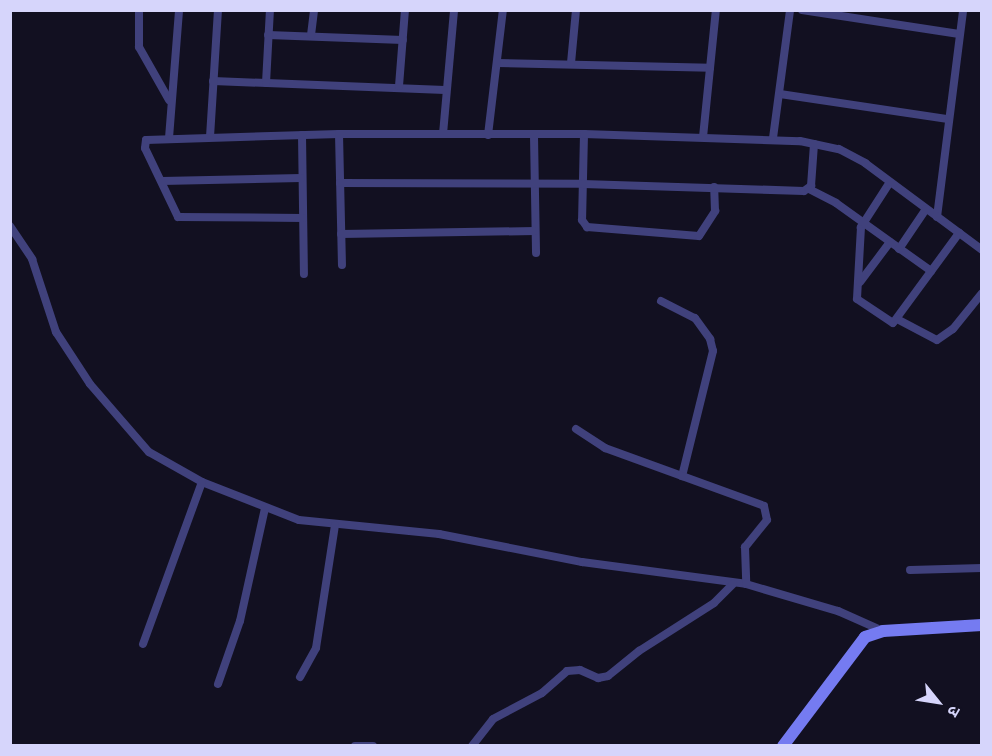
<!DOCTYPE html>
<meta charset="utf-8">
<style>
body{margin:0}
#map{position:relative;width:992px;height:756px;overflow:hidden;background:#121021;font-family:"Fira Sans Condensed","Noto Sans Devanagari",sans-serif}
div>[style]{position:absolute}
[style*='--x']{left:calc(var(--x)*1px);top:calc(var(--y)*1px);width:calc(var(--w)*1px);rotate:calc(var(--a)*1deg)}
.street>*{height:8px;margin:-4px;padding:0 4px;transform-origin:4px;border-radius:4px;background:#40417c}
.secondary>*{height:12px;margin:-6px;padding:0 6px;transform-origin:6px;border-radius:6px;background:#757bf1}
span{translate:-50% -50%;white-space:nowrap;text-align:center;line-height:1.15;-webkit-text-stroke:5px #121021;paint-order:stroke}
.frame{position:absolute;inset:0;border:12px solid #d6d5fb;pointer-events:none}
.north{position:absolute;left:908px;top:672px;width:60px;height:60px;-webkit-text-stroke:4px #121021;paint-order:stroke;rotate:120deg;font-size:16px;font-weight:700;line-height:24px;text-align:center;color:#d6d5fb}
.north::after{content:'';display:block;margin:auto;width:21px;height:27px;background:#d6d5fb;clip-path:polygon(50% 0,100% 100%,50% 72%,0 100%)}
</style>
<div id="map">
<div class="street">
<i style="--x:139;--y:10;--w:37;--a:90"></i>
<i style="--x:139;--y:47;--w:61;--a:60.5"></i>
<i style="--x:802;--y:10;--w:159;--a:8.7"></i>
<i style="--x:268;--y:35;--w:135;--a:2.1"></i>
<i style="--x:311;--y:35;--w:25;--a:-83"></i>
<i style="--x:497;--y:63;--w:213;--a:1.3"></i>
<i style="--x:571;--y:63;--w:53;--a:-84.6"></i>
<i style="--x:213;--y:81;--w:232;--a:2.2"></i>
<i style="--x:266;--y:83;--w:73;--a:-86.9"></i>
<i style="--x:399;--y:86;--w:76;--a:-85.5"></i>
<i style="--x:780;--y:94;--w:170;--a:8.5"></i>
<i style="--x:339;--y:134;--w:131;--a:88.7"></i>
<i style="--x:443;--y:134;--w:124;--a:-84.9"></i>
<i style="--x:584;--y:134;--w:86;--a:91.3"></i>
<i style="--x:582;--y:220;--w:9;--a:54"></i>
<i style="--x:587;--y:227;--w:112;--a:4.6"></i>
<i style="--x:699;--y:236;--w:30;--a:-57"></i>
<i style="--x:715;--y:211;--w:24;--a:-92"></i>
<i style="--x:302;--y:135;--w:139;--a:89.2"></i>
<i style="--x:488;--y:135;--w:126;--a:-83.2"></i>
<i style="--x:534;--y:136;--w:117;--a:89"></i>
<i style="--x:210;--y:137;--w:127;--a:-86.4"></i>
<i style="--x:703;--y:137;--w:128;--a:-84.2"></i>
<i style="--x:169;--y:138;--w:128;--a:-85.5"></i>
<i style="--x:773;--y:138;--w:129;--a:-82.4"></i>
<i style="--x:162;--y:181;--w:139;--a:-1.2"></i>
<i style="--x:890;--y:182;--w:54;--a:122.8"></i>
<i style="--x:861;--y:227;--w:72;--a:93.2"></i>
<i style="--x:857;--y:299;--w:43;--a:33.7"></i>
<i style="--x:893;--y:323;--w:112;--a:-53.7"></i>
<i style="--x:340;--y:183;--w:243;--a:0.2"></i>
<i style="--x:583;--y:184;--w:221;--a:1.8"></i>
<i style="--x:804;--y:191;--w:9;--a:-36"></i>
<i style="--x:811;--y:186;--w:42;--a:-85.9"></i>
<i style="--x:809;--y:189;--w:30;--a:27"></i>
<i style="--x:836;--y:203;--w:117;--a:35.6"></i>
<i style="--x:937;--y:217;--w:209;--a:-82.8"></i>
<i style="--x:303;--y:218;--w:125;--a:-179.5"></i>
<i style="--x:178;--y:217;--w:76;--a:-115.6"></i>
<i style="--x:145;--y:148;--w:8;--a:-83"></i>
<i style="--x:146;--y:140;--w:193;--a:-1.8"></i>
<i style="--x:339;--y:134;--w:245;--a:0"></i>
<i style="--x:584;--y:134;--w:216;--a:1.9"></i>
<i style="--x:800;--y:141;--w:40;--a:12"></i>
<i style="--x:839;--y:149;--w:30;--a:28"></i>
<i style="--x:865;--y:163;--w:146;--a:36.6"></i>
<i style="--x:10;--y:226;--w:40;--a:56"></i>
<i style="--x:32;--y:259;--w:77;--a:71.8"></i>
<i style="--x:56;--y:332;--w:62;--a:56.8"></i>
<i style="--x:90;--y:384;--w:90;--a:49.1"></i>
<i style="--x:149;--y:452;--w:61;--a:29.5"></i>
<i style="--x:202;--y:482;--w:104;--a:21.4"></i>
<i style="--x:299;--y:520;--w:141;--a:5.7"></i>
<i style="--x:439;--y:534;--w:146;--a:11.1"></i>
<i style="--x:582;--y:562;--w:165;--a:7.6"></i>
<i style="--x:746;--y:584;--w:96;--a:16.4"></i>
<i style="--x:838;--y:611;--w:49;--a:24"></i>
<i style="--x:341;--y:234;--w:194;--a:-0.9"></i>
<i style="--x:899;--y:249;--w:48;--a:-56"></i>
<i style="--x:860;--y:282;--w:50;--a:-53.1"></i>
<i style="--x:661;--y:301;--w:38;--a:27"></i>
<i style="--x:695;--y:318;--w:26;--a:54"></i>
<i style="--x:710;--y:339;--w:12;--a:76"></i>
<i style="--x:713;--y:351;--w:129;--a:103.9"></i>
<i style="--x:897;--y:319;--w:45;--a:27.7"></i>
<i style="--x:937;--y:340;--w:19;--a:-35"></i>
<i style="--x:953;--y:329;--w:46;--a:-51.1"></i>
<i style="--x:576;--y:429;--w:35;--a:33"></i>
<i style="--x:605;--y:448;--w:169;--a:20"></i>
<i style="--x:764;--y:506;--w:14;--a:78"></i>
<i style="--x:767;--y:520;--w:35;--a:129"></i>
<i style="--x:745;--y:547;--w:37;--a:88"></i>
<i style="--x:910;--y:570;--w:72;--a:-1.6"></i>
<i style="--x:143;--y:644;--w:172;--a:-70"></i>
<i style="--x:300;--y:677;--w:33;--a:-61"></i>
<i style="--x:316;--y:648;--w:124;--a:-81.2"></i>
<i style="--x:218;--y:684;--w:67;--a:-70.8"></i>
<i style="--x:240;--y:621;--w:116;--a:-77.5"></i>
<i style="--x:355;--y:746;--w:18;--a:0"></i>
<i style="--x:472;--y:746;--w:34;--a:-52"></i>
<i style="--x:493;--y:719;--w:55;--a:-28"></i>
<i style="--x:542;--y:693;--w:33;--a:-41"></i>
<i style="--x:567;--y:671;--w:13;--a:-4"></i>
<i style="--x:580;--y:670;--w:20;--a:24"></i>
<i style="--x:598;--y:678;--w:10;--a:-11"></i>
<i style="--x:608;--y:676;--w:40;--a:-39"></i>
<i style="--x:639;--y:651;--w:89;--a:-32.6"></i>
<i style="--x:714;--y:603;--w:27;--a:-45"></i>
</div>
<div class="secondary">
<i style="--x:783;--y:746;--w:136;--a:-53"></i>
<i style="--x:865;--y:637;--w:19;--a:-18"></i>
<i style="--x:883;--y:631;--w:99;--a:-3.5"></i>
</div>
<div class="frame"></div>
<div class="north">उ</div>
</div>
